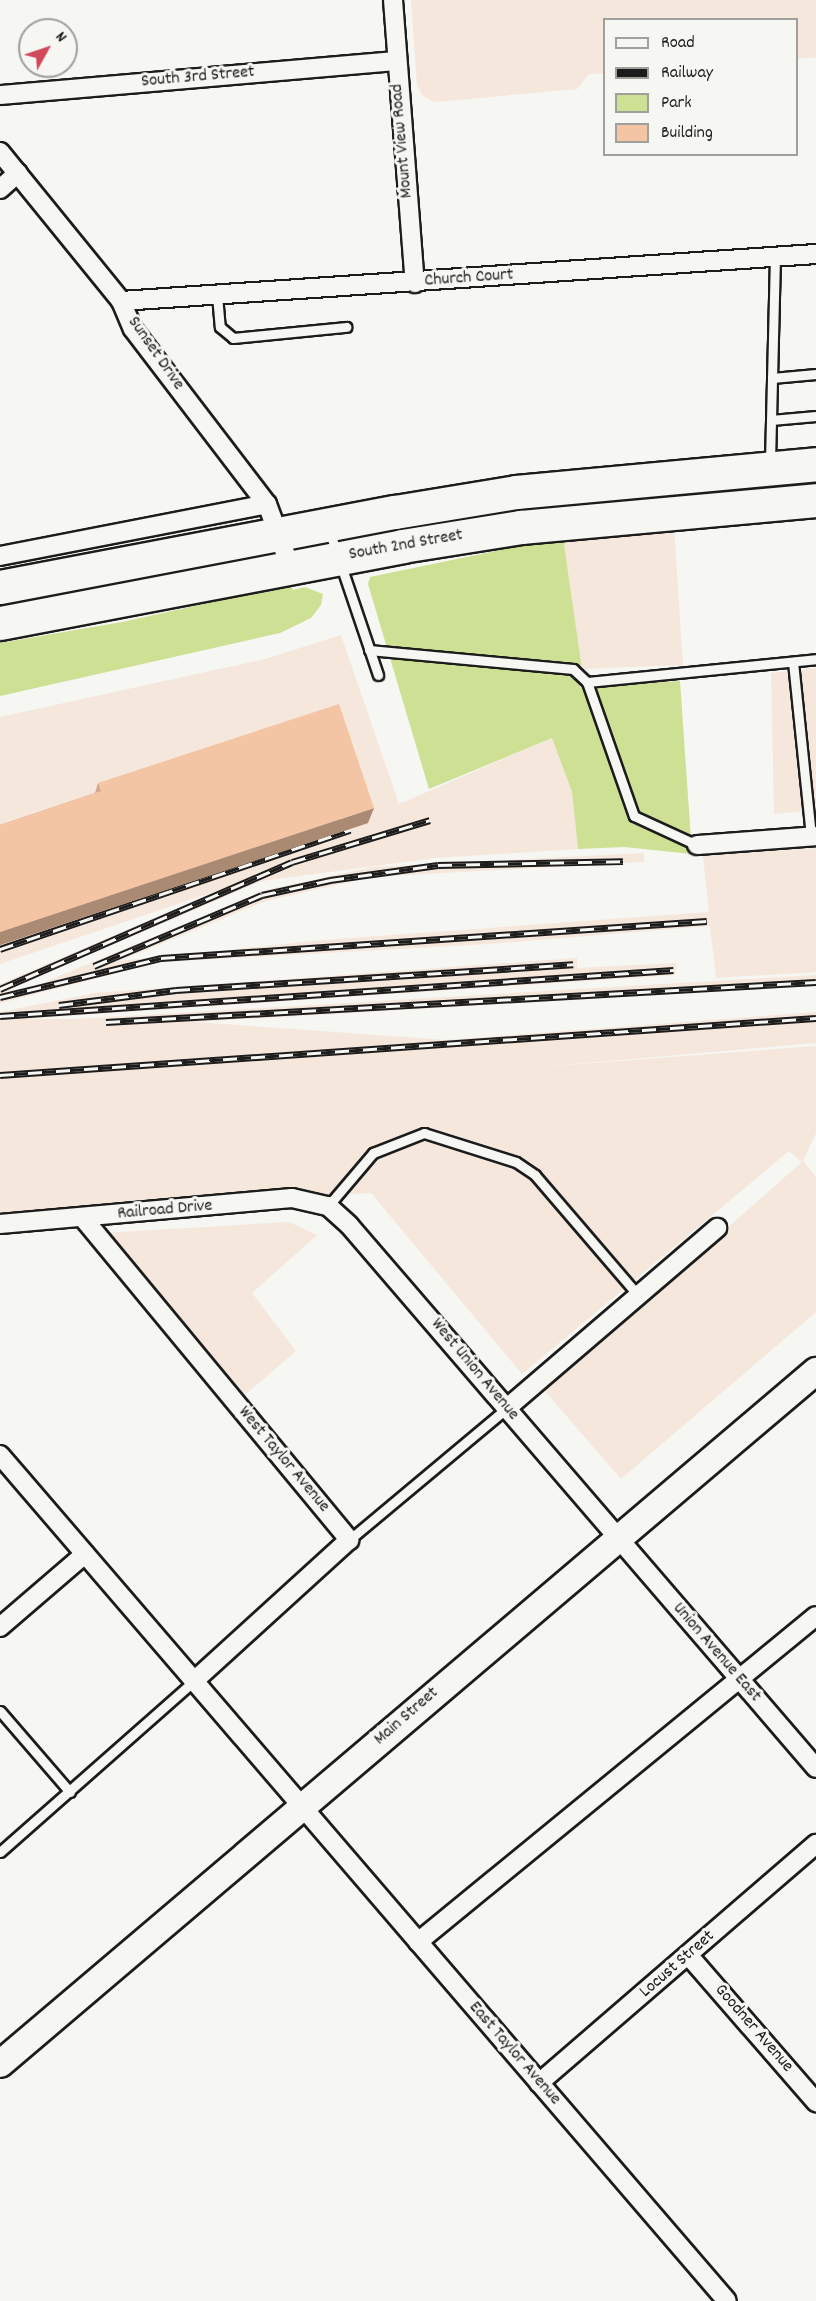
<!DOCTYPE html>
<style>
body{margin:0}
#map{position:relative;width:816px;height:2301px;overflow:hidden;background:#f6f6f2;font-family:Dekko,sans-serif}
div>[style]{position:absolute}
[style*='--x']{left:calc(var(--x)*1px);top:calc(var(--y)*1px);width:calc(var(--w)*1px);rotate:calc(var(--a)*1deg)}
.built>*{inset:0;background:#f5e7db}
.green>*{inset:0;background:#cee094}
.roads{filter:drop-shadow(2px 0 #1c1c1c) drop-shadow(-2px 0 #1c1c1c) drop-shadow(0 2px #1c1c1c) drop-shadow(0 -2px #1c1c1c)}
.lane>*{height:9px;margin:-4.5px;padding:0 4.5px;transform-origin:4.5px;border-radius:4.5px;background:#f6f6f2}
.street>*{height:18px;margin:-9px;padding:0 9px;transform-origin:9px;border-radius:9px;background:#f6f6f2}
.secondary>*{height:26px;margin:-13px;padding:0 13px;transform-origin:13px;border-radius:13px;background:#f6f6f2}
.highway>*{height:33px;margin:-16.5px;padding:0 16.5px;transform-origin:16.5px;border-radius:16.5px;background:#f6f6f2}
.rail>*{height:7px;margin-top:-3.5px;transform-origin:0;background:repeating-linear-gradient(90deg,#f6f6f2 0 14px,#1c1c1c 0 28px);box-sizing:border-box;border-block:2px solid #1c1c1c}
.wall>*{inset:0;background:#d2a98d}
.shaded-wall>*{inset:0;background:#ab8a73}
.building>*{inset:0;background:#f4c5a4}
span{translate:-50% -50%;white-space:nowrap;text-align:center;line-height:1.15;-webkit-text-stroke:6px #f6f6f2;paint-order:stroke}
.street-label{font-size:18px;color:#1c1c1c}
.legend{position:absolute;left:603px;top:18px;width:195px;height:138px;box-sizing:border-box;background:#f6f6f2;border:2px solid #9f9f9c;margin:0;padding:8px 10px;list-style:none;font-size:18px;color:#1c1c1c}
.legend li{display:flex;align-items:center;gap:12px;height:30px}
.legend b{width:30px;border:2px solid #9f9f9c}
.north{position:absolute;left:18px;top:18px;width:60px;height:60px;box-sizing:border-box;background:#f6f6f2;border:2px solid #9f9f9c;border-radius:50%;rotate:50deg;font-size:16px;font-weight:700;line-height:24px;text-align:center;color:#1c1c1c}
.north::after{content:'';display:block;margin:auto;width:21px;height:27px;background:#d1495b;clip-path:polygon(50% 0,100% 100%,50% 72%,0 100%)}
</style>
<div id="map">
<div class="built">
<i style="clip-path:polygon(411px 0,816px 0,816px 57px,797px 59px,796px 20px,604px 20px,604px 73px,589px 74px,577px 89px,435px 102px,423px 96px,417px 86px)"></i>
<i style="clip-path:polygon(674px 528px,683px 665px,582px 669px,563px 537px)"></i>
<i style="clip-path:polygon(341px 635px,399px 804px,552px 738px,572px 792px,578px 849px,435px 858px,262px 881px,1px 992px,33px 987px,266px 890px,373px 867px,644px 853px,644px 862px,371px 877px,266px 901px,119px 961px,324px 940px,709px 912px,703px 856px,816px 848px,816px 972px,716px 978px,710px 926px,488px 944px,161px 962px,0 1003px,0 984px,225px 888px,0 964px,0 717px,265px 659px)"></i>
<i style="clip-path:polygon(816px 668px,816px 810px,774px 814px,771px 673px)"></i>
<i style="clip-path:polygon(577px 958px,577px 968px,676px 963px,675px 975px,22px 1019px,76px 1019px,816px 975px,816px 986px,195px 1022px,447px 1040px,816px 1012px,816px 1043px,526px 1068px,816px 1046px,816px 1133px,803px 1161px,816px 1177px,816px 1312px,621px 1479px,544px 1390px,802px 1162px,789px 1151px,522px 1374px,371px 1193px,0 1215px,0 1012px,95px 993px)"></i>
<i style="clip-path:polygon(289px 1222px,317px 1235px,252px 1293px,296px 1351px,241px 1398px,104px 1233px)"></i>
</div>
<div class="green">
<i style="clip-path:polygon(563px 537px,582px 669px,580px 688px,680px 681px,692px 854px,624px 847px,578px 849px,572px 792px,552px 738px,429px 789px,368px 584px,370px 577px)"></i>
<i style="clip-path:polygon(290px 585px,293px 590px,305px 587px,323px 594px,321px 605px,311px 618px,280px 633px,0 696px,0 643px,122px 622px)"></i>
</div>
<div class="roads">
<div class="lane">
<i style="--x:217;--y:295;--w:32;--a:85"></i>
<i style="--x:220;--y:327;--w:17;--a:40"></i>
<i style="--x:233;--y:338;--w:114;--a:-5.6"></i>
<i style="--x:772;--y:378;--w:44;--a:-5.2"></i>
<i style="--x:771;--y:420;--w:45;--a:-5.1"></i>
<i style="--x:770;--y:461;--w:204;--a:-88.6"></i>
<i style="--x:329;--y:530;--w:153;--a:71.3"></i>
<i style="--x:369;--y:650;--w:205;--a:5.3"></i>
<i style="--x:573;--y:669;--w:19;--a:43"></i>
<i style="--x:587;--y:682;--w:142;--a:70.7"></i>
<i style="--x:634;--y:816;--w:69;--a:24.7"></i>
<i style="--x:793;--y:662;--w:175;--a:84.1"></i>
<i style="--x:587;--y:682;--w:230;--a:-5.7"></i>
<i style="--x:328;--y:1206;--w:70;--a:-49.7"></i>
<i style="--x:373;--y:1153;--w:55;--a:-21.4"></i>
<i style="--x:424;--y:1133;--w:96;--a:17.5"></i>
<i style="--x:516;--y:1162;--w:23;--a:34"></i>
<i style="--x:535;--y:1175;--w:158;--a:49.4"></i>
<i style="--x:349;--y:1540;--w:206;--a:-39.9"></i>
<i style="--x:0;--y:1711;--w:107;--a:49.2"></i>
<i style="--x:0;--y:1852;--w:259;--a:-41.4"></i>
</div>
<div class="street">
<i style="--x:393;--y:0;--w:284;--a:85.6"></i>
<i style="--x:0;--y:95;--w:397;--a:-4.9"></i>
<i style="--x:0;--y:152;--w:192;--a:50.9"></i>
<i style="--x:121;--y:301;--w:30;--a:67"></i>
<i style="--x:133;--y:329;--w:220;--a:52.6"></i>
<i style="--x:267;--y:504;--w:69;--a:69.7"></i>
<i style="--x:0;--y:189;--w:24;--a:-42"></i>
<i style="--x:121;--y:301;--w:697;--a:-3.87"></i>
<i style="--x:0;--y:556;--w:272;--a:-11"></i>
<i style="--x:697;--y:845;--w:119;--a:-4.3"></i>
<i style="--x:83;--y:1218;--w:418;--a:50.4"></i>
<i style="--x:349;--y:1540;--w:210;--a:137.7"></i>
<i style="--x:0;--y:1224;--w:293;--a:-5.1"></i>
<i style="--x:292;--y:1198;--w:37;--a:13"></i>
<i style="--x:328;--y:1206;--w:28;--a:42"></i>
<i style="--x:349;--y:1225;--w:716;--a:49.3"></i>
<i style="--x:507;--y:1408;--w:277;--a:-40.6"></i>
<i style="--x:0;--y:1455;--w:1115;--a:49.33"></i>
<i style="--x:0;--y:1627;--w:112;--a:-40.7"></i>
<i style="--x:418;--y:1942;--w:514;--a:-39.32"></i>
<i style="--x:689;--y:1956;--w:194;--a:49"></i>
<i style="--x:539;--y:2083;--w:366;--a:-40.8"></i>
</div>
<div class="secondary">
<i style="--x:0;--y:2064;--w:1071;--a:-40.34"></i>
</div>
<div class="highway">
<i style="--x:0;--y:587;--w:402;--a:-10.8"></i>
<i style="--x:395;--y:512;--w:123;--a:-9.4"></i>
<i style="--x:516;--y:492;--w:301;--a:-5.3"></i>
<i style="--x:0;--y:623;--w:409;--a:-10.8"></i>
<i style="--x:402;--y:546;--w:121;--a:-9.1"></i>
<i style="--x:521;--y:527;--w:296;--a:-5.2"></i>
</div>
</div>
<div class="rail">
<i style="--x:0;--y:949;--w:370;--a:-18.8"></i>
<i style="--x:94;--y:966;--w:182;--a:-22.9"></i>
<i style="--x:262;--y:895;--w:70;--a:-12.4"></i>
<i style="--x:330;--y:880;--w:109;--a:-7.9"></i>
<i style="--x:438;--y:865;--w:185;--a:-1.2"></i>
<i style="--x:0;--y:989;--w:318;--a:-23.5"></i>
<i style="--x:292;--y:862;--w:144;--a:-16.9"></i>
<i style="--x:0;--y:997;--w:166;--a:-13.6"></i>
<i style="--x:161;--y:958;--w:547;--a:-3.88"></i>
<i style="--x:59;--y:1005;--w:118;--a:-7.3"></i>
<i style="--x:176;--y:990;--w:398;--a:-3.7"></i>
<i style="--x:0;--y:1016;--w:675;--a:-3.91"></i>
<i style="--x:106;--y:1022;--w:711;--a:-3.22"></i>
<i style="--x:0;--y:1075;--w:818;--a:-4"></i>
</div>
<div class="wall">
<i style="clip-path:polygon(98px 783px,368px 823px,0 945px,0 825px,95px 793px)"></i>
</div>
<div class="shaded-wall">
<i style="clip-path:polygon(374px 808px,368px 823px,0 945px,0 932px)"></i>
</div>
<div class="building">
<i style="clip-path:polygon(339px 704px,374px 808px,0 932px,0 825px,101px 791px,98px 783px)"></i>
</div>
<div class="street-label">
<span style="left:198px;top:78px;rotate:-5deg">South 3rd Street</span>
<span style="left:403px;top:141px;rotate:-95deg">Mount View Road</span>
<span style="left:469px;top:279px;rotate:-4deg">Church Court</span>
<span style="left:155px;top:354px;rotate:55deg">Sunset Drive</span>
<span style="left:406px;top:546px;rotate:-10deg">South 2nd Street</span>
<span style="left:165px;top:1211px;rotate:-5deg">Railroad Drive</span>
<span style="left:474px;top:1370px;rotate:50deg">West Union Avenue</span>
<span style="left:283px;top:1460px;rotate:50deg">West Taylor Avenue</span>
<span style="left:716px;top:1653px;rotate:49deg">Union Avenue East</span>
<span style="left:407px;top:1717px;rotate:-41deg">Main Street</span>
<span style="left:678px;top:1965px;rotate:-41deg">Locust Street</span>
<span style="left:753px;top:2029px;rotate:49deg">Goodner Avenue</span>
<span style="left:514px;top:2054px;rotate:49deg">East Taylor Avenue</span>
</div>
<ul class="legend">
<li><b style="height:8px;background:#f6f6f2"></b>Road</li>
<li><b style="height:8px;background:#1c1c1c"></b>Railway</li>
<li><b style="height:16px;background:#cee094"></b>Park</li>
<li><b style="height:16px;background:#f4c5a4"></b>Building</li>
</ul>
<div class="north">N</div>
</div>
